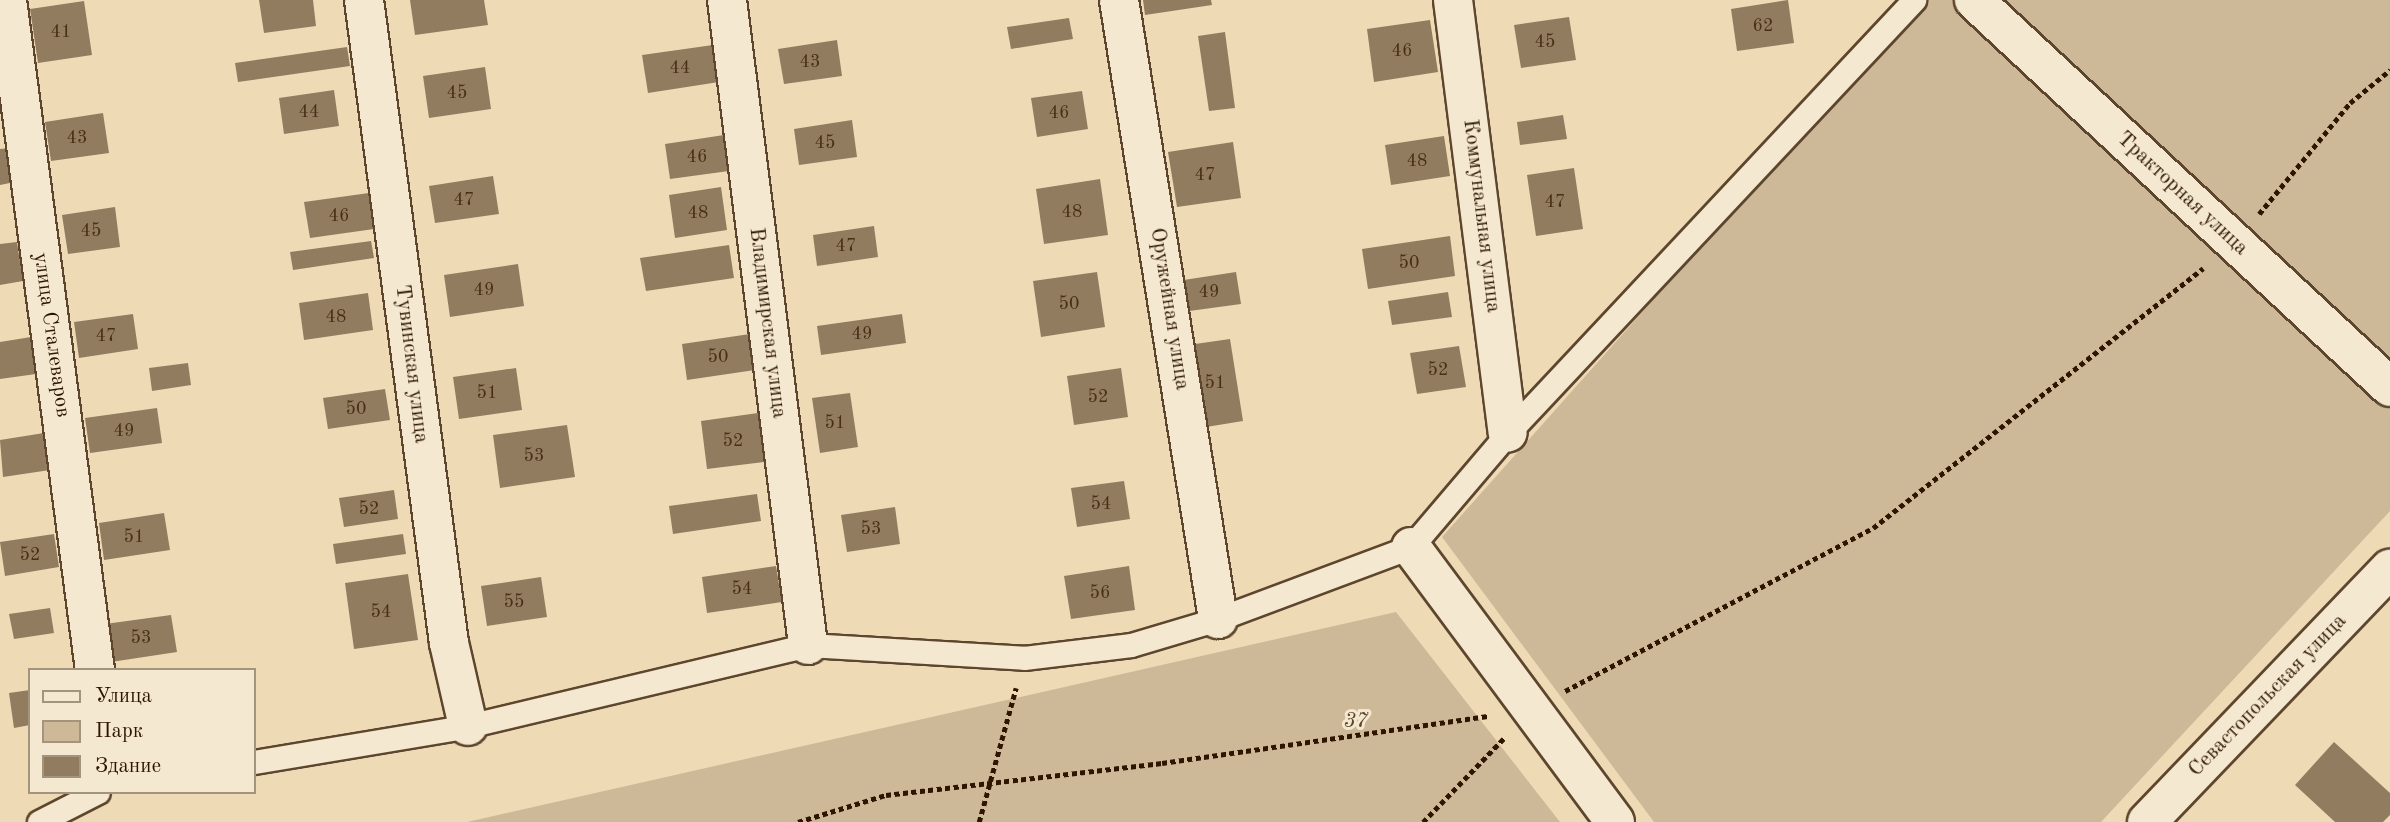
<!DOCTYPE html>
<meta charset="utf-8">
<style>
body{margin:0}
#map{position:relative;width:2390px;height:822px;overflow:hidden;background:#eedbb6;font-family:"Old Standard TT",serif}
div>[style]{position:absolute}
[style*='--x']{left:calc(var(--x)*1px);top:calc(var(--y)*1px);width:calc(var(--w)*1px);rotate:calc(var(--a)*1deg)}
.green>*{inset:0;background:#cdb997}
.building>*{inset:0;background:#927c5f}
.path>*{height:4.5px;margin-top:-2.25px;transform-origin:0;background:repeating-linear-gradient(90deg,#2e1500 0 5px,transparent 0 8.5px)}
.roads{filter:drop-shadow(2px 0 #5e462e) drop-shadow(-2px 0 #5e462e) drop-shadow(0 2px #5e462e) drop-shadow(0 -2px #5e462e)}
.service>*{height:23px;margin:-11.5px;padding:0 11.5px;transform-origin:11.5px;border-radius:11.5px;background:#f4e8d0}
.minor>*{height:38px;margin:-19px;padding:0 19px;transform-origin:19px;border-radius:19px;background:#f4e8d0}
.tertiary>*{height:38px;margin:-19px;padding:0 19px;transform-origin:19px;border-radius:19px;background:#f4e8d0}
span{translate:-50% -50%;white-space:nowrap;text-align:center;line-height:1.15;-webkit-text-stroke:6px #f4e8d0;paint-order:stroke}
.number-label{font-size:18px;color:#472f18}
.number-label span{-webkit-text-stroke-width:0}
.street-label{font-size:21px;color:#2e1500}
.park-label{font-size:21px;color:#5e462d;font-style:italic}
.legend{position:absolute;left:28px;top:668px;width:228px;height:126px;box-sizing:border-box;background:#f4e8d0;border:2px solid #a5947d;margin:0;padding:9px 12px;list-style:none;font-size:21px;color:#2e1500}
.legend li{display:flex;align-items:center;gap:14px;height:35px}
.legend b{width:35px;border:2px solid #a5947d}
</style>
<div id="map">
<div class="green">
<i style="clip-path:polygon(1920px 0,2390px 0,2390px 511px,2101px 822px,1654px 822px,1442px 537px)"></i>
<i style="clip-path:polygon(1396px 612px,1560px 822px,467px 822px)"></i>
</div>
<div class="building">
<i style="clip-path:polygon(259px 0,313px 0,316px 26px,264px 33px)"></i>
<i style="clip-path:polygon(410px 0,484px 0,488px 25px,415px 35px)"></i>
<i style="clip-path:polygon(1143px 0,1211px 0,1212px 5px,1145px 15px)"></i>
<i style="clip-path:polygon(1788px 0,1794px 43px,1737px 51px,1731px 9px)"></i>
<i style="clip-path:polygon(84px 1px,92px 55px,38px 63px,30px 9px)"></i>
<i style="clip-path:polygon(1569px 17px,1576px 60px,1521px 68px,1514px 25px)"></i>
<i style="clip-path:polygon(1069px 18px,1073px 39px,1011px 49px,1007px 27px)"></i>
<i style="clip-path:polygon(1430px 20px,1438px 72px,1374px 82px,1367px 29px)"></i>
<i style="clip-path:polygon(1225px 32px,1235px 108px,1209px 111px,1198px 36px)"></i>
<i style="clip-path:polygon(837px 40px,842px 76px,784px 84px,778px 49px)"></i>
<i style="clip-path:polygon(713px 45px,719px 82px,648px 93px,642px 55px)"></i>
<i style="clip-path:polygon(347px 47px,350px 66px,238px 82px,235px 63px)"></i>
<i style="clip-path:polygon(485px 67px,491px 109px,429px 118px,423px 76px)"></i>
<i style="clip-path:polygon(334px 90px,339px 126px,284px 134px,279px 98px)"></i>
<i style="clip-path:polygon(1082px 91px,1088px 129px,1037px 137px,1031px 98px)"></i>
<i style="clip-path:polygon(103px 113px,109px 153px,51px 161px,45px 122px)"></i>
<i style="clip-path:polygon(1563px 115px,1567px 139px,1520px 145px,1517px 122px)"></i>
<i style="clip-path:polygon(852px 120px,857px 157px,799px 165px,794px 129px)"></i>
<i style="clip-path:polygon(724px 135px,729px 171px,670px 179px,665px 144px)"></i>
<i style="clip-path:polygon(1444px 136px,1450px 176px,1391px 185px,1385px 145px)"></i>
<i style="clip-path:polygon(1233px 142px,1241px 198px,1177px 207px,1168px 152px)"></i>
<i style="clip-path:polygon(10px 148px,15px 182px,0 185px,0 149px)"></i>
<i style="clip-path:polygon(1574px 168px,1583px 229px,1536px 236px,1527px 175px)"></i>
<i style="clip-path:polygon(493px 176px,499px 214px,435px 223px,429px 186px)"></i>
<i style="clip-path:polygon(1100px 179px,1108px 235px,1044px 244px,1036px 189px)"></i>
<i style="clip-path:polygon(721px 187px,727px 230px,675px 238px,669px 195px)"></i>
<i style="clip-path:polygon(369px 193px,374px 229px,310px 238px,304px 202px)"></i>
<i style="clip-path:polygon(115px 207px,120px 247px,68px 254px,62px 215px)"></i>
<i style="clip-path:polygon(874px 226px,878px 257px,817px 266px,813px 235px)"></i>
<i style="clip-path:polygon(1450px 236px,1455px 276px,1368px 289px,1362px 249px)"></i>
<i style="clip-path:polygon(371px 241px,374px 258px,293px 270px,290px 252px)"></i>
<i style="clip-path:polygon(17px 242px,23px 281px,0 285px,0 244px)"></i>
<i style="clip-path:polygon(729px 245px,734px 278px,646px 291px,640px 258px)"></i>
<i style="clip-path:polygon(518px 264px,524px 306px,450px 317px,444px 275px)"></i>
<i style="clip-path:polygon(1097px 272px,1105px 327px,1041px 337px,1033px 281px)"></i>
<i style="clip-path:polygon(1236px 272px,1241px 304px,1182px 312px,1177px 281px)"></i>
<i style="clip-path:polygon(1448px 292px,1452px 317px,1392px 325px,1388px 301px)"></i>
<i style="clip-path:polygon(368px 293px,373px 330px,304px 340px,299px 303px)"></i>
<i style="clip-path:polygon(133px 314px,138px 349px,79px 358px,74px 322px)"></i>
<i style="clip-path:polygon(902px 314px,906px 343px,821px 355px,817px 326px)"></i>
<i style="clip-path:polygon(750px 334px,755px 370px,687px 380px,682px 344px)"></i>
<i style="clip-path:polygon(31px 337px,36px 374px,0 379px,0 342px)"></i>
<i style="clip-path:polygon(1230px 339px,1243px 421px,1200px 428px,1188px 345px)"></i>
<i style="clip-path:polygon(1459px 346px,1466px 387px,1417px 394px,1410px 353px)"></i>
<i style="clip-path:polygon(188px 363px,191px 385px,152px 391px,149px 368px)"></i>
<i style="clip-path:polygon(516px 368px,522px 410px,459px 419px,453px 377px)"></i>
<i style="clip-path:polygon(1121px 368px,1128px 417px,1074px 425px,1067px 376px)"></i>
<i style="clip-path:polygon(385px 389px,390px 420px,328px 429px,323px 398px)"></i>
<i style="clip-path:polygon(850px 393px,858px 447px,820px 453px,812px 398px)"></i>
<i style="clip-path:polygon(157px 408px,162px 443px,90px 453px,85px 418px)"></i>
<i style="clip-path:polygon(758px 413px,765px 462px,707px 469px,701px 421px)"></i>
<i style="clip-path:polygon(567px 425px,575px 477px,500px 488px,493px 435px)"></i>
<i style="clip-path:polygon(44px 433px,50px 470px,3px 477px,0 440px)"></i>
<i style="clip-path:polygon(1124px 481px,1130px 519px,1077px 527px,1071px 488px)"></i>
<i style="clip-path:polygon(394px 490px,398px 519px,344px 527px,339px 498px)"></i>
<i style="clip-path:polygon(757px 494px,761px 521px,673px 534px,669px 506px)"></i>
<i style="clip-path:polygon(895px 507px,900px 544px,847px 552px,841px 515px)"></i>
<i style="clip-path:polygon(164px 513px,170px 550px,104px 560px,99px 523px)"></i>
<i style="clip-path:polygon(54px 534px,59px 567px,5px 576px,0 542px)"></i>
<i style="clip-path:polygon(403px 534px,406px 554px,336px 564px,333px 544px)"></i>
<i style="clip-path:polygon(776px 566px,782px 602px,707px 613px,702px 577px)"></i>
<i style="clip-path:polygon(1129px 566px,1135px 610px,1071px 619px,1064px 576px)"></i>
<i style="clip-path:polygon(408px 574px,418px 640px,354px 649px,345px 583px)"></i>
<i style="clip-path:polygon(541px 577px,547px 617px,487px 626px,481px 586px)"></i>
<i style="clip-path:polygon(50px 608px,54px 633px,14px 639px,9px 614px)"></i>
<i style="clip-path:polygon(171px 615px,177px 652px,111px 662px,105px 624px)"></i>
<i style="clip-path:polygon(30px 690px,30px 725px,14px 728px,9px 693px)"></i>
<i style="clip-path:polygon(2334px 742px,2390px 793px,2390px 815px,2383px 822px,2335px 822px,2295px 785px)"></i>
</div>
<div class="path">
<i style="--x:2259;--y:214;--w:144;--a:-50.7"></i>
<i style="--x:2350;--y:103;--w:52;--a:-39.5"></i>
<i style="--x:1565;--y:691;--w:348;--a:-27.9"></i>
<i style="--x:1873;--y:528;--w:420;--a:-38.2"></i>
<i style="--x:798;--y:822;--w:92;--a:-17.1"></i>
<i style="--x:886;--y:795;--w:278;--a:-6.6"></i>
<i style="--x:1162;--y:763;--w:329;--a:-8.2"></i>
<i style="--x:979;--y:822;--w:139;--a:-74.6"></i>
<i style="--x:1423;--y:822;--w:118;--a:-46"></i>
</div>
<div class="roads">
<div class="service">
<i style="--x:254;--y:762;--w:217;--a:-9.5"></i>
<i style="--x:468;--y:726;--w:350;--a:-13.4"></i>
<i style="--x:808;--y:645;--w:216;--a:3.4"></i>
<i style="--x:1024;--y:658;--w:108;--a:-6.9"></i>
<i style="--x:1131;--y:645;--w:91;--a:-16.6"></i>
<i style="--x:1218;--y:619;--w:206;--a:-20.5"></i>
<i style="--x:1411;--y:547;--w:150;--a:-49.6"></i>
<i style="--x:1508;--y:433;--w:594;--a:-46.84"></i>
<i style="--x:39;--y:822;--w:66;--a:-27"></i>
</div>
<div class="minor">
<i style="--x:7;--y:0;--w:676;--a:82.52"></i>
<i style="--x:364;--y:0;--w:649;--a:82.47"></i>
<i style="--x:449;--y:643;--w:85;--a:77.1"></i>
<i style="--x:727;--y:0;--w:650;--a:82.84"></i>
<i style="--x:1119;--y:0;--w:627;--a:80.91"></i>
<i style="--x:1453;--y:0;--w:436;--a:82.8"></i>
<i style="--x:1411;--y:547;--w:342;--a:53.4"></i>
<i style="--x:2147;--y:822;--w:351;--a:-46.2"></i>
</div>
<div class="tertiary">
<i style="--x:1974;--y:0;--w:568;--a:42.93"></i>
</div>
</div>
<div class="number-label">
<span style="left:1763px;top:26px">62</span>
<span style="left:61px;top:32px">41</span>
<span style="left:1545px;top:42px">45</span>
<span style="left:1402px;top:51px">46</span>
<span style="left:810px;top:62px">43</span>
<span style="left:680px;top:68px">44</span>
<span style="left:457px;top:93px">45</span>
<span style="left:309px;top:112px">44</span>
<span style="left:1059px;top:113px">46</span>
<span style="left:77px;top:138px">43</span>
<span style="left:825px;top:143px">45</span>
<span style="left:697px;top:157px">46</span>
<span style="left:1417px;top:161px">48</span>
<span style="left:1205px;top:175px">47</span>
<span style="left:464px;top:200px">47</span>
<span style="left:1555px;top:202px">47</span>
<span style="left:1072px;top:212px">48</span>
<span style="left:698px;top:213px">48</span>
<span style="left:339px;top:216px">46</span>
<span style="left:91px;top:231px">45</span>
<span style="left:846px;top:246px">47</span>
<span style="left:1409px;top:263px">50</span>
<span style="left:484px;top:290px">49</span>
<span style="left:1209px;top:292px">49</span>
<span style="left:1069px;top:304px">50</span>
<span style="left:336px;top:317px">48</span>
<span style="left:862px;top:334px">49</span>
<span style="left:106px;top:336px">47</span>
<span style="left:718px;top:357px">50</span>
<span style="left:1438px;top:370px">52</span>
<span style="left:1215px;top:383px">51</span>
<span style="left:487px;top:393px">51</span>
<span style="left:1098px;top:397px">52</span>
<span style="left:356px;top:409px">50</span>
<span style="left:835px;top:423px">51</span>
<span style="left:124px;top:431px">49</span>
<span style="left:733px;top:441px">52</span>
<span style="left:534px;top:456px">53</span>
<span style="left:1101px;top:504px">54</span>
<span style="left:369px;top:509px">52</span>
<span style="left:871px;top:529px">53</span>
<span style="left:134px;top:537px">51</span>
<span style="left:30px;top:555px">52</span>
<span style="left:742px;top:589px">54</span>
<span style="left:1100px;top:593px">56</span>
<span style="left:514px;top:602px">55</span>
<span style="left:381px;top:612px">54</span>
<span style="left:141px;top:638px">53</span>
</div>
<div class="street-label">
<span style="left:2182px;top:194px;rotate:43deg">Тракторная улица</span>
<span style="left:1481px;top:216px;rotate:83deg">Коммунальная улица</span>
<span style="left:1169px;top:309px;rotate:81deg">Оружейная улица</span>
<span style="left:767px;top:323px;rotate:83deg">Владимирская улица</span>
<span style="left:51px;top:335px;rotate:82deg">улица Сталеваров</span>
<span style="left:411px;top:364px;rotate:83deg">Тувинская улица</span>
<span style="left:2268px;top:696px;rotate:-46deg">Севастопольская улица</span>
</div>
<div class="park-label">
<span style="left:1356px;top:722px">37</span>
</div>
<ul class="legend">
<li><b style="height:9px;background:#f4e8d0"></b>Улица</li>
<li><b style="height:19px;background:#cdb997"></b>Парк</li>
<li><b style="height:19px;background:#927c5f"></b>Здание</li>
</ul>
</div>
